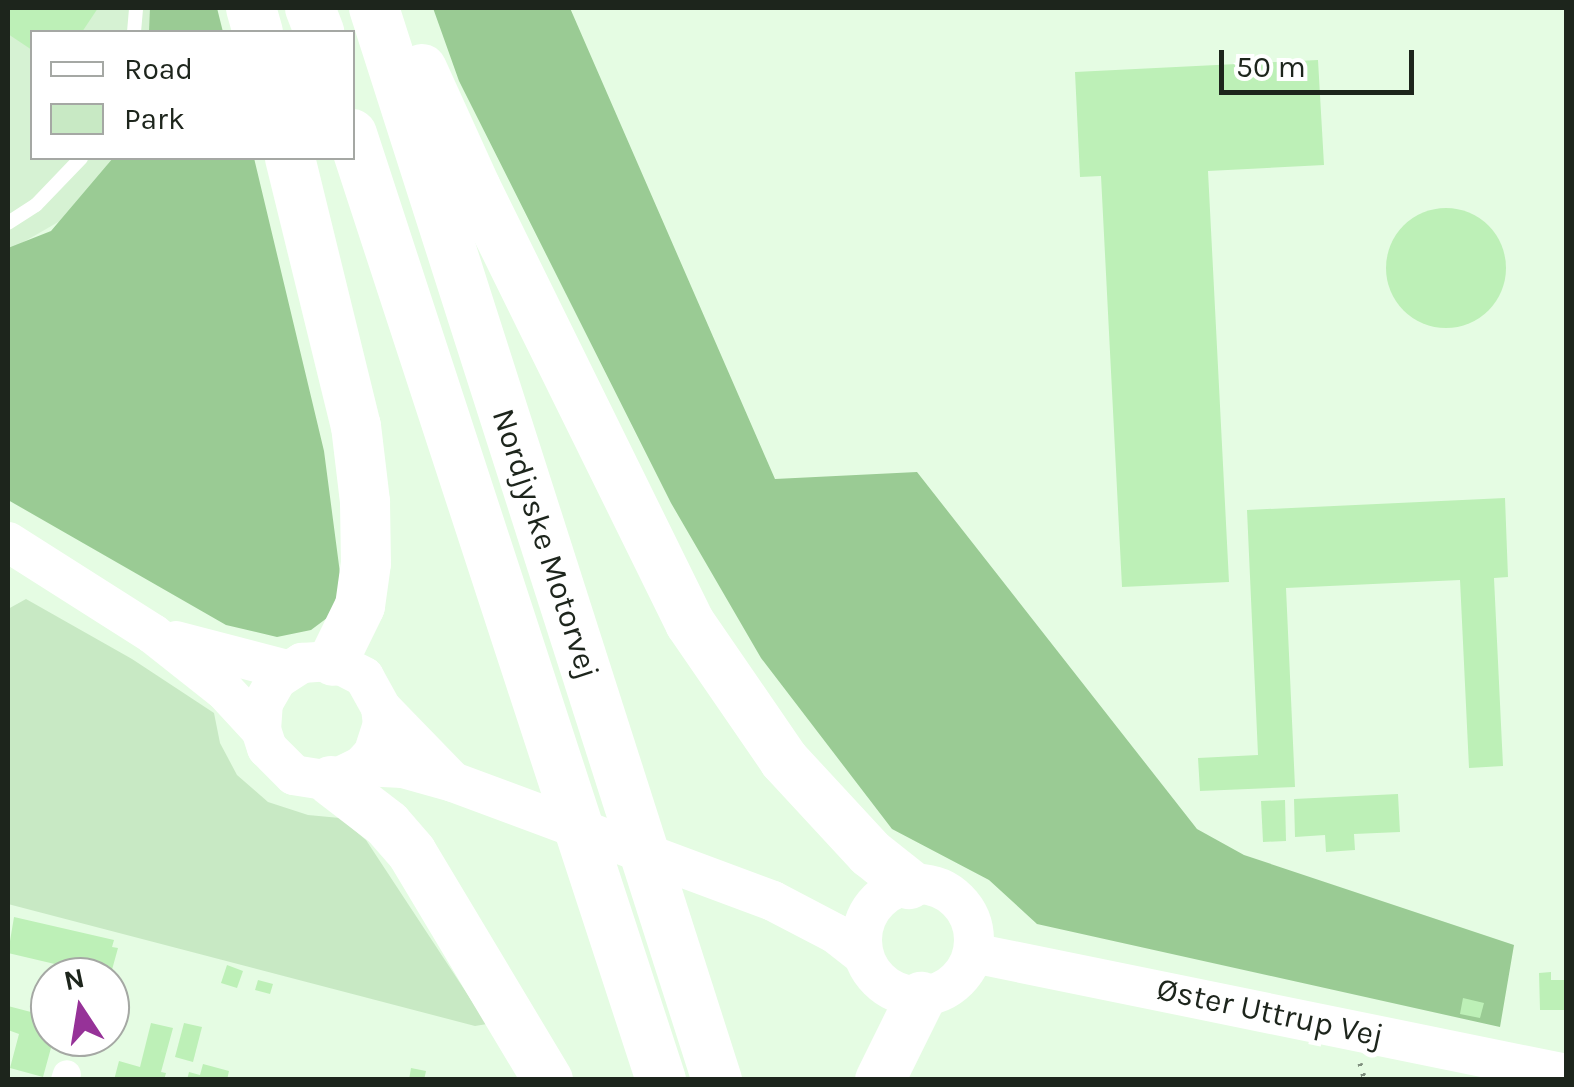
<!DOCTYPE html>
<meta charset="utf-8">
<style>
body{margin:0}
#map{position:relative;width:1574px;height:1087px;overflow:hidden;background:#e5fce3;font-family:Karla,sans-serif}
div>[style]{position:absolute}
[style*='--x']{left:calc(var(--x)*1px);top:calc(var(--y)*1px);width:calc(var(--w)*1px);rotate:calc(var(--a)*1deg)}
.built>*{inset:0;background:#d6f2d3}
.green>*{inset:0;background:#c8e9c4}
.forest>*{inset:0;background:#9acb94}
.building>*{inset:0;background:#bdf0b7}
.round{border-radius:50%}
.path>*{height:5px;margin-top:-2.5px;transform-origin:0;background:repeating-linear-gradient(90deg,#80907f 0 2.5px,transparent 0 10.5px)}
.lane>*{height:14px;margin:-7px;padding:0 7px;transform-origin:7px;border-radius:7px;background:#fff}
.street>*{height:28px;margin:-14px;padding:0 14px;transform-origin:14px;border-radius:14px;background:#fff}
.secondary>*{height:40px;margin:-20px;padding:0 20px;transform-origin:20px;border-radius:20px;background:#fff}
.secondary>.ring{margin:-20px;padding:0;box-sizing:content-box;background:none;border:40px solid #fff;border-radius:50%}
.highway>*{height:50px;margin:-25px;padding:0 25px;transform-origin:25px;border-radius:25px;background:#fff}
span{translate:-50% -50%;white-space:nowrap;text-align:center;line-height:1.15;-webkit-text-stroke:10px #fff;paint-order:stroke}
.street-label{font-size:32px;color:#1d251c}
.frame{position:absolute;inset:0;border:10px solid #1d251c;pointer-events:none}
.legend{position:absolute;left:30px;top:30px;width:325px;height:130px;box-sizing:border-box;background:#fff;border:2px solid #a5a8a4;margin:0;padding:12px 18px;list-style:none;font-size:30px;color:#1d251c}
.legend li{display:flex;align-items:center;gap:20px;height:50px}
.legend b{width:50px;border:2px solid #a5a8a4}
.north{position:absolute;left:30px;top:957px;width:100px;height:100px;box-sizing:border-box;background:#fff;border:2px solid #a5a8a4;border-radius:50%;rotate:348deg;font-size:28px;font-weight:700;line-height:40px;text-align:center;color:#1d251c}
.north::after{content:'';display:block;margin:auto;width:35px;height:45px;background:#963298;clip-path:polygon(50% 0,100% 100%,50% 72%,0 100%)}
.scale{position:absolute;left:1219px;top:50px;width:195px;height:45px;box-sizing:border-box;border:5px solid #1d251c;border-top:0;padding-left:12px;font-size:30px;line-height:35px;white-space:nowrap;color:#1d251c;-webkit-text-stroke:8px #fff;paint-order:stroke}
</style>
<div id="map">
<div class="built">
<i style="clip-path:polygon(8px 8px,159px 8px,157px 32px,32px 32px,32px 158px,118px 158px,86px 206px,8px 251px)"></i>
</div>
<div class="green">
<i style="clip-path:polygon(26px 599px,132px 659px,214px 713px,220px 743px,237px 775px,268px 802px,308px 815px,340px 818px,366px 840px,487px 1024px,475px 1026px,8px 904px,8px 609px)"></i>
</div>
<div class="forest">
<i style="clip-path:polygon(150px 8px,217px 8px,223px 32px,149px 32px)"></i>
<i style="clip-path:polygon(433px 8px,570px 8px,775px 479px,917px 472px,1197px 829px,1244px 855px,1514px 945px,1500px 1027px,1037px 924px,989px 880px,892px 829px,761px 658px,671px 503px,459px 81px)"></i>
<i style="clip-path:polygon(113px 158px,254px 158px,324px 451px,340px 573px,335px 612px,311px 630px,277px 637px,226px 625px,8px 500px,8px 248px,51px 231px)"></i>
</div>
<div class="building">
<i style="clip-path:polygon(8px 8px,98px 8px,82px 32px,32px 32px,32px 50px,8px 34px)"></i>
<i style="clip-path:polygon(1318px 60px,1324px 165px,1208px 171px,1229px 582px,1122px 587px,1101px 176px,1080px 177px,1075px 72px)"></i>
<i class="round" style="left:1386px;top:208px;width:120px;height:120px"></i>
<i style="clip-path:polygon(1505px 498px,1508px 577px,1494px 578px,1503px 766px,1469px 768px,1460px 580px,1286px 588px,1295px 787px,1200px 791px,1198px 758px,1258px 755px,1247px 510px)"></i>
<i style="clip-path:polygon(1398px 794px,1400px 832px,1354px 834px,1355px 850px,1326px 852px,1325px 835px,1295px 837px,1294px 799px)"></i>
<i style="clip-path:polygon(1285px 800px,1286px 841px,1263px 842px,1261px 801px)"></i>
<i style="clip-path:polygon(14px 917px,114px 940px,112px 947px,118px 948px,110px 977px,8px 953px)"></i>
<i style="clip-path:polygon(227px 965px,243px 971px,237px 988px,221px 983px)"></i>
<i style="clip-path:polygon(1551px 972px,1551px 980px,1566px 980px,1566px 1010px,1540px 1010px,1539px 973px)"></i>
<i style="clip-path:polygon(258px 980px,273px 984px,270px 994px,255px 990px)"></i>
<i style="clip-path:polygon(1463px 998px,1484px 1003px,1480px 1018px,1460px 1014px)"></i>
<i style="clip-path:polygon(8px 1006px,50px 1017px,50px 1037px,54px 1037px,43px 1077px,10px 1068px,19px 1034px,8px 1030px)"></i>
<i style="clip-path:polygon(151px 1023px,173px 1028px,161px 1072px,166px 1073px,164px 1080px,114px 1080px,119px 1061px,140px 1067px)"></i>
<i style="clip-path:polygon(184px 1023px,202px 1027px,193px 1062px,175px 1057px)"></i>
<i style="clip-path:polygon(203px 1064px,229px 1071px,227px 1080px,187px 1080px,189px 1072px,200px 1075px)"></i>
<i style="clip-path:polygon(411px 1068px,426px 1071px,424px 1080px,409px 1080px)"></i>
</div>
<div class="path">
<i style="--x:1360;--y:1063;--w:18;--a:74"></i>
</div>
<div class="lane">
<i style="--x:134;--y:32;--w:24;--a:-85"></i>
<i style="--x:8;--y:223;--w:33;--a:-33"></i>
<i style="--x:36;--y:205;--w:65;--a:-46.2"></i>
</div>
<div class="street">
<i style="--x:65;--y:1080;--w:6;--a:-72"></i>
</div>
<div class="secondary">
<i style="--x:8;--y:542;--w:172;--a:32.4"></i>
<i style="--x:153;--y:634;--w:92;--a:38.4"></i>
<i style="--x:225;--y:691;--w:53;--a:47.3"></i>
<i style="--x:176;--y:641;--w:115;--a:14.6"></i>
<i style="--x:381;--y:708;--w:16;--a:83"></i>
<i style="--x:383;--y:724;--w:32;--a:108"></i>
<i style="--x:373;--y:754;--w:16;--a:133"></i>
<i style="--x:362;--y:766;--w:34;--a:154"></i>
<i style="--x:331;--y:781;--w:37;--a:-171"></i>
<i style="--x:294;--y:775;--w:38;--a:-135"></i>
<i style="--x:267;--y:748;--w:19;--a:-108"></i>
<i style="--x:261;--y:730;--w:27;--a:-86"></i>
<i style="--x:263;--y:703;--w:28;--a:-60"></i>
<i style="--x:277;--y:679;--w:30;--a:-33"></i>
<i style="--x:302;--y:663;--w:31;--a:-4"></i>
<i style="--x:333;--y:661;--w:35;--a:27"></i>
<i style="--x:364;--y:677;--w:35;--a:61"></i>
<i style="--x:381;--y:708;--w:99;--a:45.8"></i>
<i style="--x:362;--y:766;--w:41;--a:2.8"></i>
<i style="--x:403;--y:768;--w:52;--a:15.6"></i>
<i style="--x:453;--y:782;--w:341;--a:20.4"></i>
<i style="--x:773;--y:901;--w:71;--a:27.6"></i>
<i style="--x:836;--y:934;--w:34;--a:38"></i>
<i class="ring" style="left:862px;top:884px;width:72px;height:72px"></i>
<i style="--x:973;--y:953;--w:605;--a:11.53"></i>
</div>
<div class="highway">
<i style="--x:251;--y:8;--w:25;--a:74"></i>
<i style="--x:310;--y:8;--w:26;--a:69"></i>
<i style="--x:374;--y:8;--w:1126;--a:72.26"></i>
<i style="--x:422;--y:69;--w:131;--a:65.6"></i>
<i style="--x:476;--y:188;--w:485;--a:63.8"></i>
<i style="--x:690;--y:623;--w:166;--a:55.5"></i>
<i style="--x:784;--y:760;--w:127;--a:47.2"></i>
<i style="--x:870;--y:853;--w:50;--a:38.5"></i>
<i style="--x:352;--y:134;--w:995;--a:71.91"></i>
<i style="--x:290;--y:158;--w:276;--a:76.2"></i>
<i style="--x:356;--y:426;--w:77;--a:83.2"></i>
<i style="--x:365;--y:502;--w:61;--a:89.1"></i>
<i style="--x:366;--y:563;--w:43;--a:97.9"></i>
<i style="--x:360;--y:606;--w:61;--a:116.1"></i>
<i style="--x:331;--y:781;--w:71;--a:37.5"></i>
<i style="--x:387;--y:824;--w:38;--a:49"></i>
<i style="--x:412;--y:853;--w:265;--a:59.1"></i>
<i style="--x:880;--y:1080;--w:93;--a:-63.7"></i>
</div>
<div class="street-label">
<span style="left:545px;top:544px;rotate:72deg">Nordjyske Motorvej</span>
<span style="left:1270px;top:1013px;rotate:12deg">Øster Uttrup Vej</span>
</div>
<div class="frame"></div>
<ul class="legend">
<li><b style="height:12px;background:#fff"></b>Road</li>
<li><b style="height:28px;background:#c8e9c4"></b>Park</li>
</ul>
<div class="north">N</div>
<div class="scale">50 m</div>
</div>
